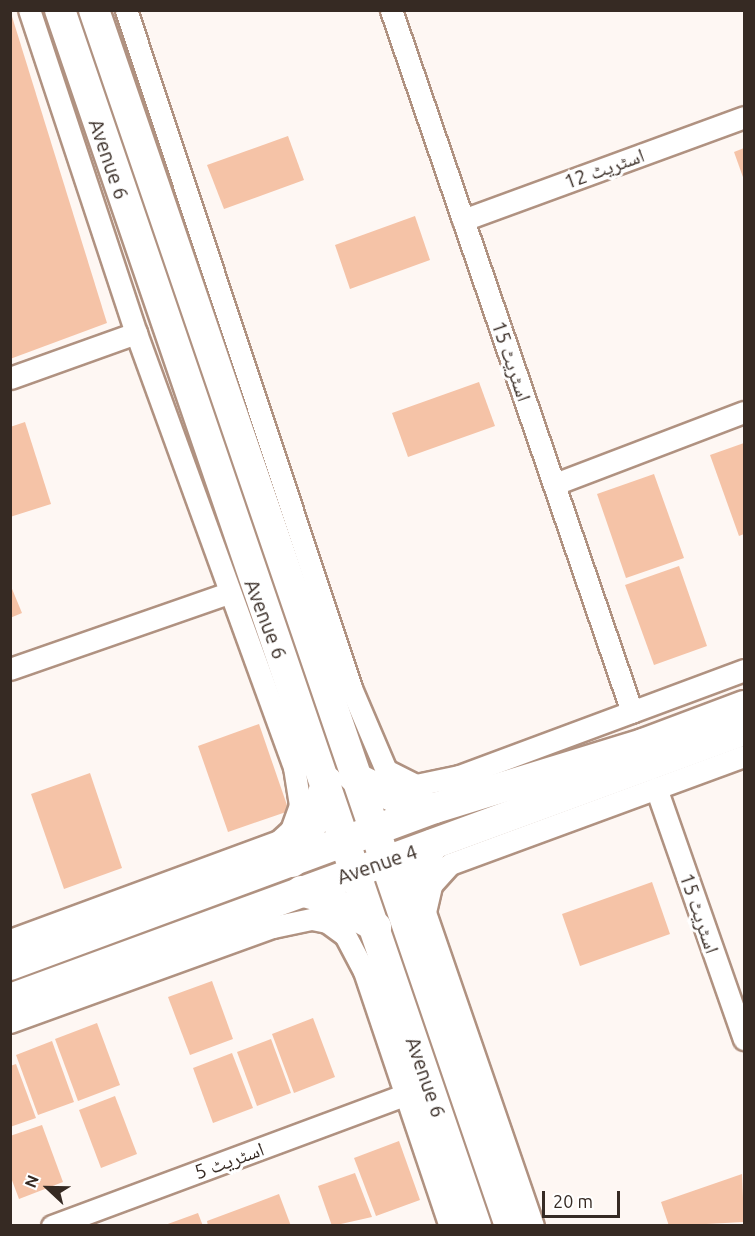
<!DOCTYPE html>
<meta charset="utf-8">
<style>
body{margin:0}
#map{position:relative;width:755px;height:1236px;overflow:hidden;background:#fef7f3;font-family:Ubuntu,"Noto Naskh Arabic",sans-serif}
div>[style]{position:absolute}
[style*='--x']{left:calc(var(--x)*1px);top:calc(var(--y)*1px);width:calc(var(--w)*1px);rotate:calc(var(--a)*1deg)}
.building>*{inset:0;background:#f5c3a7}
.roads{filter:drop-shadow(2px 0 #b09281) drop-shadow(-2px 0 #b09281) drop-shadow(0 2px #b09281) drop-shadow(0 -2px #b09281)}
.minor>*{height:21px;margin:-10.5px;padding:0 10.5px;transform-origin:10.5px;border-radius:10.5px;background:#fff}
.secondary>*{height:30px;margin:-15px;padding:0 15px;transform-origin:15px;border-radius:15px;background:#fff}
span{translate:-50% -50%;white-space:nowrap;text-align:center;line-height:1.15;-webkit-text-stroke:6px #fff;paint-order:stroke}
.street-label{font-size:20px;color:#362a23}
.frame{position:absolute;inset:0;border:12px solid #362a23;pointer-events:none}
.north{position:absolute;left:18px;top:1158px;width:60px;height:60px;-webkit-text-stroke:4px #fff;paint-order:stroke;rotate:292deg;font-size:16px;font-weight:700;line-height:24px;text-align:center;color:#362a23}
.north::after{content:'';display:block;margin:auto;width:21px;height:27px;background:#362a23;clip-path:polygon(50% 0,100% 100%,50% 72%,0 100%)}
.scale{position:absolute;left:542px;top:1191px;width:78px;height:27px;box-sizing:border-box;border:3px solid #362a23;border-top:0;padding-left:8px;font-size:18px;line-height:21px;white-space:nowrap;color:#362a23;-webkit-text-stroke:4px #fff;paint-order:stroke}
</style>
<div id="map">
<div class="building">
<i style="clip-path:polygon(10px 10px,107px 323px,10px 359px)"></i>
<i style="clip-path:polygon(288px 136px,304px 180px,224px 209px,207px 165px)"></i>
<i style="clip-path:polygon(744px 148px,744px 180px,734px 152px)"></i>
<i style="clip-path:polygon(415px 216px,430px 260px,350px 289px,335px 245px)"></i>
<i style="clip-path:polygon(479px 382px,495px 426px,408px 457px,392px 413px)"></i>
<i style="clip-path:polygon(25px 422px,51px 504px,10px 517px,10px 427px)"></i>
<i style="clip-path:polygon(744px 443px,744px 534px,739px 536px,710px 455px)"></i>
<i style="clip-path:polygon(654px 474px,684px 558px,626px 578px,597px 494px)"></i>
<i style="clip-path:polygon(679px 566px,707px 646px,654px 665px,625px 585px)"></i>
<i style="clip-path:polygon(10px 584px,22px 613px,10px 618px)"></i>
<i style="clip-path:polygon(259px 724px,289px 811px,228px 832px,198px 746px)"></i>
<i style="clip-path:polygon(90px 773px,122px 868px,64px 889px,31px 794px)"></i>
<i style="clip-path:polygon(652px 882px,670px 934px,580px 966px,562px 914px)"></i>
<i style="clip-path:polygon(212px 981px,233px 1039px,190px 1055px,168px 997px)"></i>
<i style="clip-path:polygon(313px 1018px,335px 1077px,294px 1093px,272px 1034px)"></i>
<i style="clip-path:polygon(97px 1023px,120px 1085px,78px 1101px,55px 1039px)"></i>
<i style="clip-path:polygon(271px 1039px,291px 1093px,257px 1106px,237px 1052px)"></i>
<i style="clip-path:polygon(52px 1041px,74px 1102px,38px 1115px,16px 1055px)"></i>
<i style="clip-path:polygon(232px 1053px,253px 1108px,213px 1123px,193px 1068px)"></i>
<i style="clip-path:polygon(16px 1064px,36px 1118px,10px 1127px,10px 1066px)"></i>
<i style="clip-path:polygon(115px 1096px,137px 1154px,101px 1168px,79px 1110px)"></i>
<i style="clip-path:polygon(42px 1125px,63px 1182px,19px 1199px,10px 1175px,10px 1136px)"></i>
<i style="clip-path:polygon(399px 1141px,420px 1200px,376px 1216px,354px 1158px)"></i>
<i style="clip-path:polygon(355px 1173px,372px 1217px,332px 1226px,318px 1186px)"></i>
<i style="clip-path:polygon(742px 1174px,744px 1222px,669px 1226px,661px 1202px)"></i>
<i style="clip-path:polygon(279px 1194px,291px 1226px,208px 1226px,207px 1221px)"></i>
<i style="clip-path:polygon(198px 1213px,203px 1226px,165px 1226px,165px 1225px)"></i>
</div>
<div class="roads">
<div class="minor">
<i style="--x:126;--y:10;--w:714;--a:71.64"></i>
<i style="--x:351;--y:688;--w:89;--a:66.9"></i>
<i style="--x:386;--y:770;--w:34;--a:27"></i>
<i style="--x:416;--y:785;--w:44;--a:-11.8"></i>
<i style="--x:459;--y:776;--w:304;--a:-20.4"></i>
<i style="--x:391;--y:10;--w:742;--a:71.05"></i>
<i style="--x:463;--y:220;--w:299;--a:-20.1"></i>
<i style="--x:10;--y:378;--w:134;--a:-19.7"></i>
<i style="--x:555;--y:484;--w:202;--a:-20.9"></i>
<i style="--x:10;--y:669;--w:231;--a:-19.2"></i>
<i style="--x:656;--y:788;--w:266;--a:70.7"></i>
<i style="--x:10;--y:940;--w:287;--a:-20.2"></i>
<i style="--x:279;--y:841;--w:16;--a:-43"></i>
<i style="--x:291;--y:830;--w:27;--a:-70"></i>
<i style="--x:300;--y:805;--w:38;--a:-99"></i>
<i style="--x:294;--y:767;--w:462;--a:-110"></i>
<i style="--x:136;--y:333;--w:340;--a:-108.3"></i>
<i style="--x:10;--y:1022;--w:280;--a:-19.9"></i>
<i style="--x:273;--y:927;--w:40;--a:-12"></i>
<i style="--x:312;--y:919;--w:15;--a:11"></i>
<i style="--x:327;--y:922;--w:22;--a:36"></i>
<i style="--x:345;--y:935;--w:41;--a:62.2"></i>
<i style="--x:364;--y:971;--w:269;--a:71.4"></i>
<i style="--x:52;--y:1226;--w:377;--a:-20.4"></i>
<i style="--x:533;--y:1226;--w:332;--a:-109"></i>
<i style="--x:425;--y:912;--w:28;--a:-77"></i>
<i style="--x:431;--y:885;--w:28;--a:-48"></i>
<i style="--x:450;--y:864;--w:313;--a:-20.2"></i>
</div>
<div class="secondary">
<i style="--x:60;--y:10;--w:1285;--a:71.11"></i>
<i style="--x:94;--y:10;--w:1285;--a:71.11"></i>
<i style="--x:354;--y:777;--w:58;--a:26.6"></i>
<i style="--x:406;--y:803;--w:29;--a:10"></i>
<i style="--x:292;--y:862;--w:29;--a:-59"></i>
<i style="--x:307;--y:837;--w:59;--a:-70"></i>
<i style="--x:301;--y:891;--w:26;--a:16"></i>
<i style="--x:326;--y:898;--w:58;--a:30.1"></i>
<i style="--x:406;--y:919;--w:36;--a:-81"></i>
<i style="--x:412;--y:883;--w:44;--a:-61.7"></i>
<i style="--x:10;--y:965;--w:453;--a:-20.3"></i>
<i style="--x:435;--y:808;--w:218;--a:-17.1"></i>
<i style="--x:643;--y:744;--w:108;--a:-20.6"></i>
<i style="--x:10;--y:999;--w:782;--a:-20.13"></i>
</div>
</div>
<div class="street-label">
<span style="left:109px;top:159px;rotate:71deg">Avenue 6</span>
<span style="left:604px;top:168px;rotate:-20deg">اسٹریٹ 12</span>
<span style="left:512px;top:361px;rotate:71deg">اسٹریٹ 15</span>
<span style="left:266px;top:619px;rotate:69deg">Avenue 6</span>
<span style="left:377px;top:864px;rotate:-19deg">Avenue 4</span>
<span style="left:700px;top:913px;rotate:71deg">اسٹریٹ 15</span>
<span style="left:426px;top:1077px;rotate:71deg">Avenue 6</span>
<span style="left:229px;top:1160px;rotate:-20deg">اسٹریٹ 5</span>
</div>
<div class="frame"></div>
<div class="north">N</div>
<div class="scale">20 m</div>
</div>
